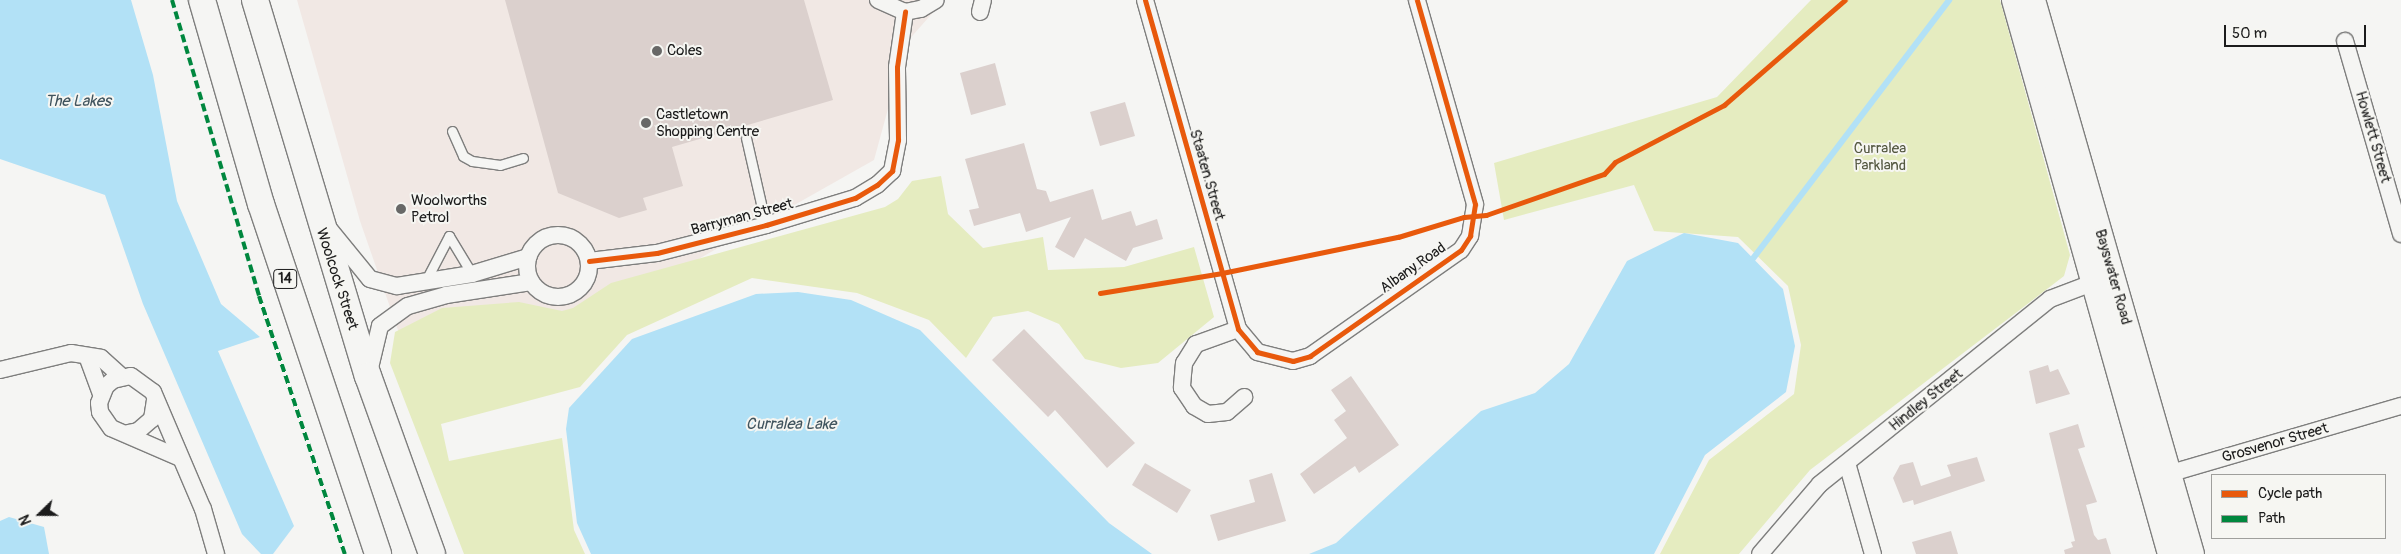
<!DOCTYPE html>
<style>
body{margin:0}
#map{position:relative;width:2401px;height:554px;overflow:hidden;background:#f5f5f3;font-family:Pangolin,sans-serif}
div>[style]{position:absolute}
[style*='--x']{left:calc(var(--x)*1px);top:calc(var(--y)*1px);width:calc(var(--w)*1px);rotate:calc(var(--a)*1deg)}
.built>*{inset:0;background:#f1e8e4}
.green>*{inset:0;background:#e5ecc0}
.water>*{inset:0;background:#b2e1f6}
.stream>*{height:5.5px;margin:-2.75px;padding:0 2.75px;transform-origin:2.75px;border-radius:2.75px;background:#b2e1f6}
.building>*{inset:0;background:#dbd0cd}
.roads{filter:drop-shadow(1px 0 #7e7e7d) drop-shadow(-1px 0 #7e7e7d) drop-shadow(0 1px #7e7e7d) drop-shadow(0 -1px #7e7e7d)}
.service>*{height:9px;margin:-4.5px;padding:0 4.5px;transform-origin:4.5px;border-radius:4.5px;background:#f5f5f3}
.minor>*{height:16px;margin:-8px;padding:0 8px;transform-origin:8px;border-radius:8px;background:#f5f5f3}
.minor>.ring{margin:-8px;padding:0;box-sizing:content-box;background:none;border:16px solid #f5f5f3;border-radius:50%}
.secondary>*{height:24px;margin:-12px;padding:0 12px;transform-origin:12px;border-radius:12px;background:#f5f5f3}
.primary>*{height:26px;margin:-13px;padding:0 13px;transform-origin:13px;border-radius:13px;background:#f5f5f3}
.quiet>*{height:4px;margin-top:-2px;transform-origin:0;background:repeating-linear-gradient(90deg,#00873e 0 8px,transparent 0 12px)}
.cycleway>*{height:5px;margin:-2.5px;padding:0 2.5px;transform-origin:2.5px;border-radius:2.5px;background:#e8590c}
.dots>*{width:14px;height:14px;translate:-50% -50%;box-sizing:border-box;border:2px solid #f6f6f2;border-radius:50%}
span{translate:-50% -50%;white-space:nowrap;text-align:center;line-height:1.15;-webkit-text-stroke:4px #f6f6f2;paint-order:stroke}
.shield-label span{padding:1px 4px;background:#f6f6f2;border:1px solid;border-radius:4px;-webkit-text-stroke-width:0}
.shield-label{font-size:14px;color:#1c1c1c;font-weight:700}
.poi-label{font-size:15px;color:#1c1c1c}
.left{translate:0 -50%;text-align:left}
.street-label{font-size:15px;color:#1c1c1c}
.park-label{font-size:15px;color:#545841}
.water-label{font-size:16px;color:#40545e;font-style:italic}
.legend{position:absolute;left:2211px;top:474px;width:175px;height:65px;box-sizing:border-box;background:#f6f6f2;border:1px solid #9f9f9c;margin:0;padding:6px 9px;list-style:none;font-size:15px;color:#1c1c1c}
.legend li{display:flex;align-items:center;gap:10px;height:25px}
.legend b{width:25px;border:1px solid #9f9f9c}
.north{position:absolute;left:15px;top:489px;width:50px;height:50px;-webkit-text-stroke:4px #f6f6f2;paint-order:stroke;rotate:248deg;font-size:14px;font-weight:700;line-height:20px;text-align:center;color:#1c1c1c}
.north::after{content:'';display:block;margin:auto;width:18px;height:22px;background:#1c1c1c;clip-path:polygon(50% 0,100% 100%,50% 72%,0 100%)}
.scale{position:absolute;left:2224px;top:25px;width:142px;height:22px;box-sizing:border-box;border:2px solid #1c1c1c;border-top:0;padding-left:6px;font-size:15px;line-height:18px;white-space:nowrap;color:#1c1c1c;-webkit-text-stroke:4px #f6f6f2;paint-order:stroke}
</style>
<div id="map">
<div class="built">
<i style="clip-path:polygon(297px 0,944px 0,906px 43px,874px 160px,571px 331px,413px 373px,360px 221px)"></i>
</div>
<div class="green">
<i style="clip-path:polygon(1811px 0,2000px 0,2070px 255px,2064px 276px,1810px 470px,1739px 554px,1660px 554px,1709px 460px,1794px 394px,1801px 345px,1788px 286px,1738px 237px,1654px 231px,1634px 185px,1504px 220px,1494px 163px,1717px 97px)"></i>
<i style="clip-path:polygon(941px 176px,948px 214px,983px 248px,1043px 237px,1048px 270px,1124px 267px,1194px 247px,1214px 317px,1158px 363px,1121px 368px,1085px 359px,1059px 324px,1028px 311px,993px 317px,966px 358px,929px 320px,857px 293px,752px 278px,627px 335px,580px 387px,441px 424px,449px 461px,562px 438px,574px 530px,585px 554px,464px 554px,390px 363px,395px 332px,442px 308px,519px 302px,562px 311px,573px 308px,611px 283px,885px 207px,898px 199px,912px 181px)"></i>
</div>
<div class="water">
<i style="clip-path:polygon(0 0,131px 0,153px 75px,177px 201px,221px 304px,260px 337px,218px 351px,294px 526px,273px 554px,261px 554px,242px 534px,143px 304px,105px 195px,0 159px)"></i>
<i style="clip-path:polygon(1684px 233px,1738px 243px,1783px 289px,1795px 346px,1786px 392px,1705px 455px,1654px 554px,1309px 554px,1336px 543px,1481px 411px,1535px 393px,1569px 364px,1627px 261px)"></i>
<i style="clip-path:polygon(798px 292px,851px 300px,920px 330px,1109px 523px,1152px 554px,591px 554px,577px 523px,566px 429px,569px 408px,632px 339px,756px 294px)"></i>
<i style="clip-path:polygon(9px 517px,44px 527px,49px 554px,0 554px,0 521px)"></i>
</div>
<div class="stream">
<i style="--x:1752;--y:260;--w:326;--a:-52.8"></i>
</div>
<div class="building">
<i style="clip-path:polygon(505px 0,804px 0,833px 100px,672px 147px,683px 186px,643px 198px,647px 210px,619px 218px,558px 193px)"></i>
<i style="clip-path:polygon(995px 63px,1006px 105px,971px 115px,960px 73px)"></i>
<i style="clip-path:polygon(1125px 102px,1135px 136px,1100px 146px,1090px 112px)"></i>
<i style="clip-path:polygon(1024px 143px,1037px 189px,1046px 191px,1050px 202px,1093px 189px,1102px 220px,1131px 211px,1136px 226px,1157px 219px,1163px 239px,1133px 248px,1126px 261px,1085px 238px,1074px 258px,1055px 247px,1071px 217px,1026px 232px,1020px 213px,974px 226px,969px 210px,979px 208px,965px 159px)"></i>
<i style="clip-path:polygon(1024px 329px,1135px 443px,1107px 468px,1055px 410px,1048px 417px,992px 360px)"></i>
<i style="clip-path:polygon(2048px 365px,2050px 372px,2058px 369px,2070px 394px,2036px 404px,2029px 371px)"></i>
<i style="clip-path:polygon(1351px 376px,1399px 445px,1359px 473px,1355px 466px,1314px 494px,1300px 474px,1347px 438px,1334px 420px,1346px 411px,1331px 390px)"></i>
<i style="clip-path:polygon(2078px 424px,2085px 447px,2078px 449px,2097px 502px,2086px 505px,2094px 535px,2098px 540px,2106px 538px,2111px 554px,2065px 554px,2064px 550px,2073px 547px,2071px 542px,2075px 541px,2049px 433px)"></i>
<i style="clip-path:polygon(1977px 457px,1985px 481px,1914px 505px,1913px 500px,1903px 503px,1893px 478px,1900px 465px,1913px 462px,1921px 486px,1951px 476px,1947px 465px)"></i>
<i style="clip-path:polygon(1145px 463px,1191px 490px,1177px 513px,1132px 485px)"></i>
<i style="clip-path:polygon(1272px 473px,1286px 521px,1218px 541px,1210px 515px,1255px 502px,1249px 480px)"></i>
<i style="clip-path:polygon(1951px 531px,1958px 554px,1916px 554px,1912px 542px)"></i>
</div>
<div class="roads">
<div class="service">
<i style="--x:452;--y:131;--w:27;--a:66"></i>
<i style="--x:463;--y:156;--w:10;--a:29"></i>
<i style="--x:472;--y:161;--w:28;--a:8"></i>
<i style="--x:500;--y:165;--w:24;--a:-17"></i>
<i style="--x:746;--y:138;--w:89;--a:77.1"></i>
<i style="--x:449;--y:236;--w:44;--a:58.8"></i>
<i style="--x:425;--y:282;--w:52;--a:-62.4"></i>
</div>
<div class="minor">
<i style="--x:878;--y:0;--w:30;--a:24"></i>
<i style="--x:905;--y:12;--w:16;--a:-11"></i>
<i style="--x:921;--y:9;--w:17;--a:-31"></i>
<i style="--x:1145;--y:0;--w:342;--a:74.2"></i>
<i style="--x:1238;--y:329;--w:30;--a:50"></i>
<i style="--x:1257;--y:352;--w:37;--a:14"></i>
<i style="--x:1293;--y:361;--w:18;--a:-16"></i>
<i style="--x:1310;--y:356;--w:184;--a:-35.1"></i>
<i style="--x:1461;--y:250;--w:17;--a:-57"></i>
<i style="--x:1470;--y:236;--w:32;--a:-81"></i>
<i style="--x:1475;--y:204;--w:212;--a:-105.9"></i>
<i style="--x:980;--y:12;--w:12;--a:-76"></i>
<i style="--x:2345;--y:41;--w:201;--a:73.8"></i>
<i style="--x:330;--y:230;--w:63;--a:50.8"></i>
<i style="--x:370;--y:279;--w:28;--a:15"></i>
<i style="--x:397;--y:286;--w:76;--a:-9.1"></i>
<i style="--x:472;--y:274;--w:59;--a:-16.9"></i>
<i class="ring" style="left:527px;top:235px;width:46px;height:46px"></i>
<i style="--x:589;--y:261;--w:68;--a:-6.7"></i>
<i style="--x:657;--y:253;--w:113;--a:-14.4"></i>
<i style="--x:766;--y:225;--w:93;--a:-16.9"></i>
<i style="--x:855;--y:198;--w:26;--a:-31"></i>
<i style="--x:877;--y:185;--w:21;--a:-43"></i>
<i style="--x:892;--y:171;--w:32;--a:-79"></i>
<i style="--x:898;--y:140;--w:73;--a:-90.8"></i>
<i style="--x:897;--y:67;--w:56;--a:-81.7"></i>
<i style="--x:1238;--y:329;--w:45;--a:160.3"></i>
<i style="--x:1196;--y:344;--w:22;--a:122"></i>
<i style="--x:1184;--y:363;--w:25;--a:95"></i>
<i style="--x:1182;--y:388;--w:22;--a:56"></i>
<i style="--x:1194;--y:406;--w:16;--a:30"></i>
<i style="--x:1208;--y:414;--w:19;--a:-6"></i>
<i style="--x:1227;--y:412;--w:23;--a:-41"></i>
<i style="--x:87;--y:356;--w:40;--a:69.8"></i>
<i style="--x:0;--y:370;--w:73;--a:-13.5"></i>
<i style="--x:71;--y:353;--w:30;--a:9"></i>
<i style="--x:101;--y:358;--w:28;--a:42"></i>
<i style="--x:369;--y:372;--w:47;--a:-76.6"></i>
<i style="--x:380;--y:326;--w:34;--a:-36"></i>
<i style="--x:408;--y:306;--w:40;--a:-16"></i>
<i style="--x:446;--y:295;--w:86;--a:-8.7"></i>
<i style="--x:128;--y:433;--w:10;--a:-11"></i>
<i style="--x:138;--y:431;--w:18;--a:-41"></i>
<i style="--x:152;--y:419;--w:19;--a:-81"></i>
<i style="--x:180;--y:458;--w:75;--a:-156.5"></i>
<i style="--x:111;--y:428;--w:19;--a:-125"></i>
<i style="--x:100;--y:412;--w:9;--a:-96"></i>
<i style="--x:99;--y:403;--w:18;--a:-68"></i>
<i style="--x:106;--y:386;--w:9;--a:-41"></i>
<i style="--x:113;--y:380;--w:18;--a:-13"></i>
<i style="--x:131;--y:376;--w:27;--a:36"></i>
<i style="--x:153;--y:392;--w:127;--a:66.9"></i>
<i style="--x:203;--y:509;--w:47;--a:73.9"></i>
<i style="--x:1847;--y:463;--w:95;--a:74.1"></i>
<i style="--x:2161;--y:476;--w:250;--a:-16.3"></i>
<i style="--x:1760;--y:554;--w:92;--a:-49.4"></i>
<i style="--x:1820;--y:484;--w:295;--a:-38.8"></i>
<i style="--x:2050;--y:299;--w:57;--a:-20.7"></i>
</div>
<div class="secondary">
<i style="--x:2014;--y:0;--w:576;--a:74.27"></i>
<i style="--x:2033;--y:0;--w:576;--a:73.99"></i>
</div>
<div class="primary">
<i style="--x:202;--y:0;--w:212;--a:73.9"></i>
<i style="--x:261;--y:204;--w:369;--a:71.5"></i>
<i style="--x:255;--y:0;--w:393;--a:73.3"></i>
<i style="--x:368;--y:376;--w:189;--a:70.2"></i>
</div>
</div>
<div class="quiet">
<i style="--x:172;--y:0;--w:309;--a:73.6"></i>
<i style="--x:259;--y:296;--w:272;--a:71.6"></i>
</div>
<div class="cycleway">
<i style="--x:1145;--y:0;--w:342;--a:74.2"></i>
<i style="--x:1238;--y:329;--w:30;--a:50"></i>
<i style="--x:1257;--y:352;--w:37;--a:14"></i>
<i style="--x:1293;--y:361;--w:18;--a:-16"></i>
<i style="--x:1310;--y:356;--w:184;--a:-35.1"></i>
<i style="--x:1461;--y:250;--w:17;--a:-57"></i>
<i style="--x:1470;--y:236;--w:32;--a:-81"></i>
<i style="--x:1475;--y:204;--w:212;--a:-105.9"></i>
<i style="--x:589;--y:261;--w:68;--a:-6.7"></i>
<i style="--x:657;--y:253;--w:113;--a:-14.4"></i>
<i style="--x:766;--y:225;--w:93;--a:-16.9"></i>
<i style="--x:855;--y:198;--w:26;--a:-31"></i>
<i style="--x:877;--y:185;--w:21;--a:-43"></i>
<i style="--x:892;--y:171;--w:32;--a:-79"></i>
<i style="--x:898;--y:140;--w:73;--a:-90.8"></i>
<i style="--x:897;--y:67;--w:56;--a:-81.7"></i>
<i style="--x:1100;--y:293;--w:124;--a:-9.3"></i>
<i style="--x:1222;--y:273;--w:180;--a:-11.6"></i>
<i style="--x:1398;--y:237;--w:69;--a:-16.9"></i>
<i style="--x:1464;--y:217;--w:22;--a:-5"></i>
<i style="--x:1486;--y:215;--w:125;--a:-19.2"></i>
<i style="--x:1604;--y:174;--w:16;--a:-47"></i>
<i style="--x:1615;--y:162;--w:123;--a:-27.6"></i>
<i style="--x:1724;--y:105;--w:160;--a:-41"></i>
</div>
<div class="dots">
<i style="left:657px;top:51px;background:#686867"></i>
<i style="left:646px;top:123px;background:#686867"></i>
<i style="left:401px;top:209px;background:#686867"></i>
</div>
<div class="shield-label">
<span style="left:285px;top:279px">14</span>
</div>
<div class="poi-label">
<span class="left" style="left:667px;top:51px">Coles</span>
<span class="left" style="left:656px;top:123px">Castletown<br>Shopping Centre</span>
<span class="left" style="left:411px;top:209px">Woolworths<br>Petrol</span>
</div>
<div class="street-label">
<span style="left:2373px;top:137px;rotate:74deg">Howlett Street</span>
<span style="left:1207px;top:175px;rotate:74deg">Staaten Street</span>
<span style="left:742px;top:217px;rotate:-15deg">Barryman Street</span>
<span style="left:1413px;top:268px;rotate:-35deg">Albany Road</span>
<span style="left:2113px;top:277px;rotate:74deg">Bayswater Road</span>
<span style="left:337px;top:279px;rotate:72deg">Woolcock Street</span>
<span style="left:1926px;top:400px;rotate:-39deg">Hindley Street</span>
<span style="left:2275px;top:443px;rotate:-16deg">Grosvenor Street</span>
</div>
<div class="park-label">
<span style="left:1880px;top:157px">Curralea<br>Parkland</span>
</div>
<div class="water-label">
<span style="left:78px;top:101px">The Lakes</span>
<span style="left:791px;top:424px">Curralea Lake</span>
</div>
<ul class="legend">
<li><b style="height:6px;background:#e8590c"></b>Cycle path</li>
<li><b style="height:6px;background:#00873e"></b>Path</li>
</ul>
<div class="north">N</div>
<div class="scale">50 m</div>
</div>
